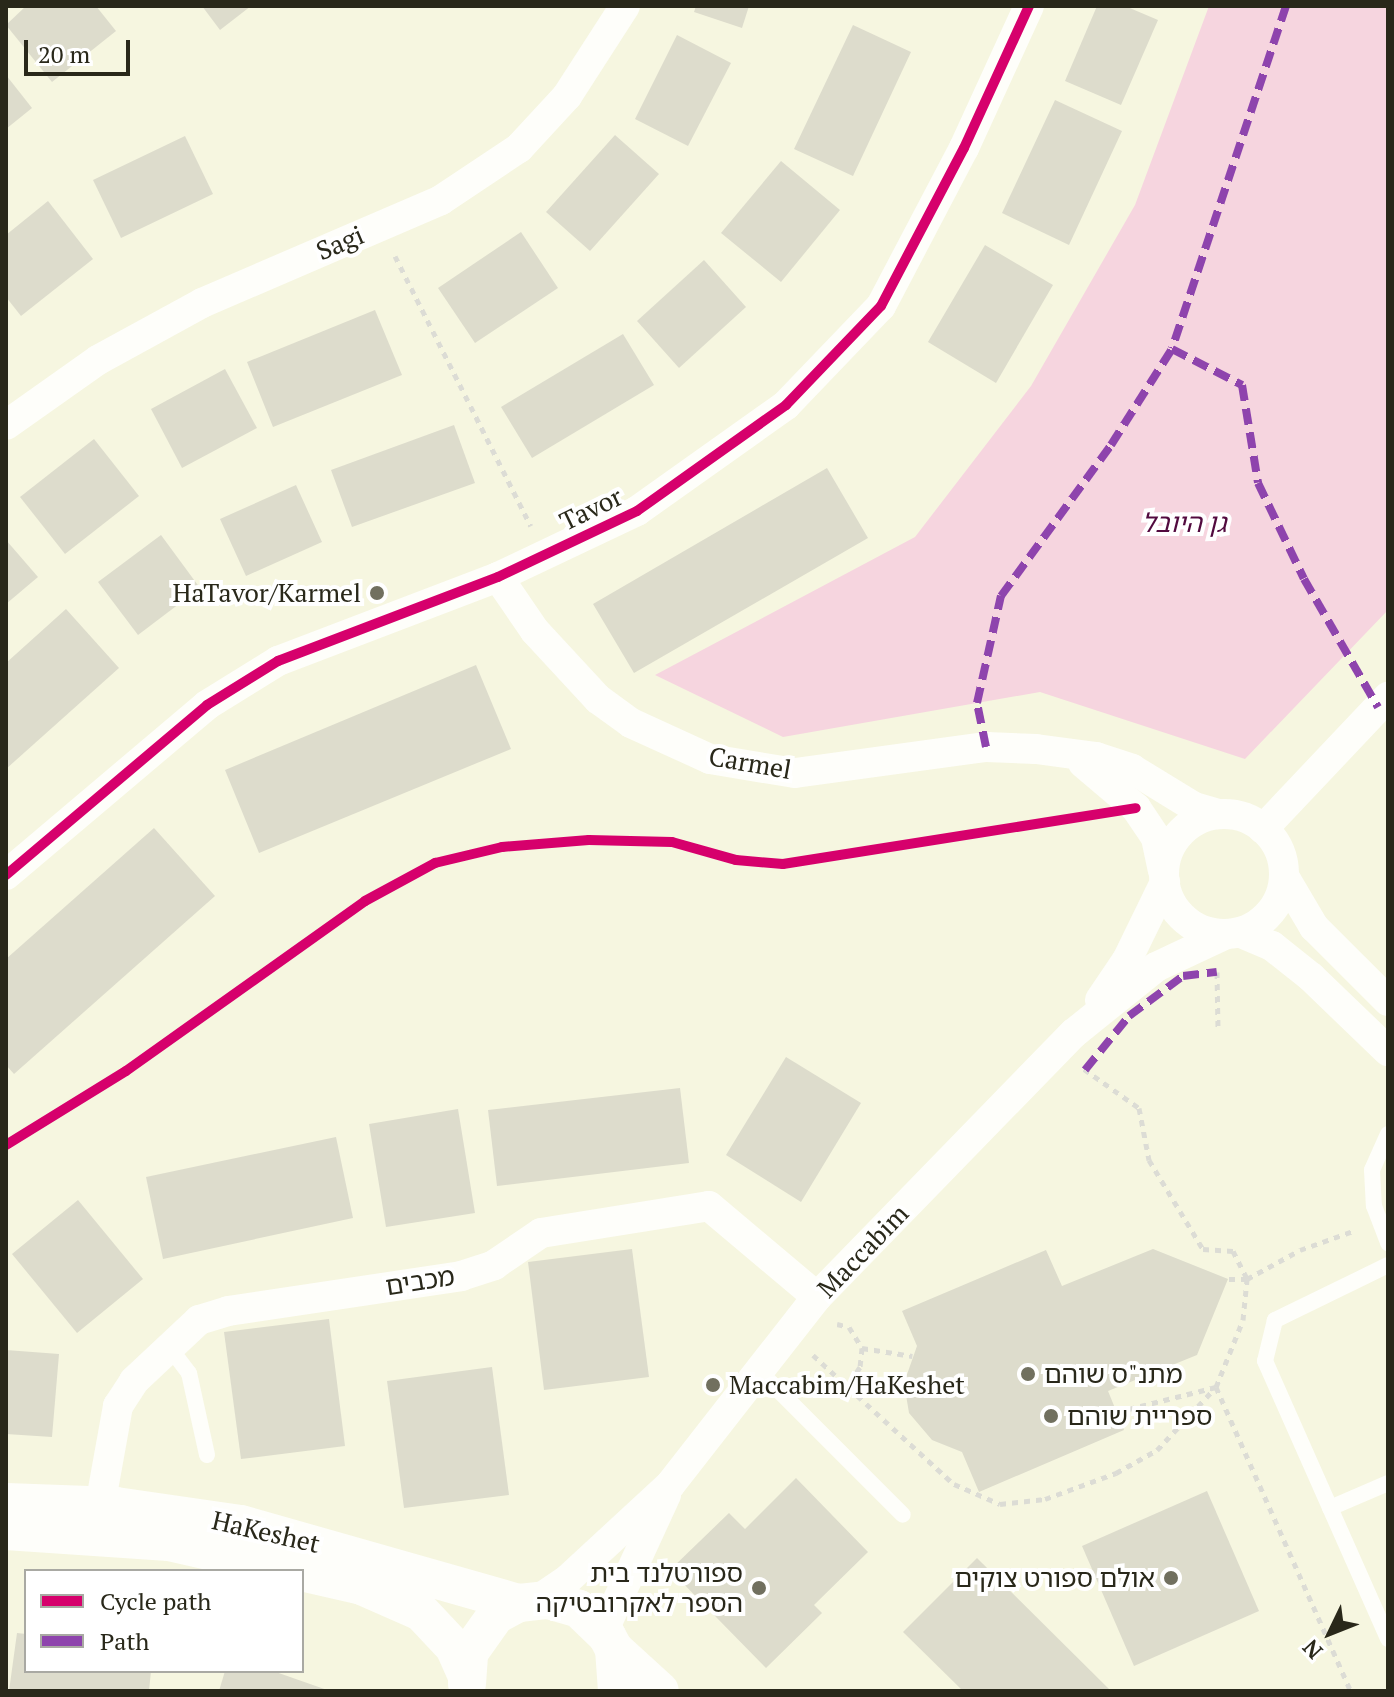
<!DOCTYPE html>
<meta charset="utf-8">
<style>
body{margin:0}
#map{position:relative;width:1394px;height:1697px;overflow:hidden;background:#f6f6e0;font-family:"PT Serif","Noto Sans Hebrew",serif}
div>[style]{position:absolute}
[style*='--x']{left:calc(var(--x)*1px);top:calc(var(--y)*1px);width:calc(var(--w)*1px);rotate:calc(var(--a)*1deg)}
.green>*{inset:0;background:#f6d5df}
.building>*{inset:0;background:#dddccc}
.path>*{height:5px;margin-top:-2.5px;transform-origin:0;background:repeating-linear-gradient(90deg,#dcdcd5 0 6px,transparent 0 12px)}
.service>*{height:16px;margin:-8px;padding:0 8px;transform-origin:8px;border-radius:8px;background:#fefefa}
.minor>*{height:30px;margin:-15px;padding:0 15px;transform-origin:15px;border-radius:15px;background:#fefefa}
.minor>.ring{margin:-15px;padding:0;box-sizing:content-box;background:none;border:30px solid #fefefa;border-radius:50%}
.tertiary>*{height:38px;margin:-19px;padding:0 19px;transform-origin:19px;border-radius:19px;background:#fefefa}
.quiet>*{height:8px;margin-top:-4px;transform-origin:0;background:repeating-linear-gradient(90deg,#8e44ad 0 16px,transparent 0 24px)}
.cycleway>*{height:10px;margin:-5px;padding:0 5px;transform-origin:5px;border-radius:5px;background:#d6006c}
.dots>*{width:22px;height:22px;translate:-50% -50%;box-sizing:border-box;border:4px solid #fff;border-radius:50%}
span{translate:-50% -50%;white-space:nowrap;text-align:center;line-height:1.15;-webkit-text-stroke:8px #fff;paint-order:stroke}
.street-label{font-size:26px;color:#29281a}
.park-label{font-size:26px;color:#520a3f;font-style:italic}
.poi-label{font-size:26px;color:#29281a}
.right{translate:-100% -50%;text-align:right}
.left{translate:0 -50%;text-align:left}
.frame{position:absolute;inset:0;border:8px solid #29281a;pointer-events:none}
.legend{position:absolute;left:24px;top:1569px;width:280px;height:104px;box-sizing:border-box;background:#fff;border:2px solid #a9a9a3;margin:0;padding:10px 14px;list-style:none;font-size:24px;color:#29281a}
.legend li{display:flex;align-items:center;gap:16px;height:40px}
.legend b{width:40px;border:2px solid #a9a9a3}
.north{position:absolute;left:1290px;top:1593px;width:80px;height:80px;-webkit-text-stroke:6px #fff;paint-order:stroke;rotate:227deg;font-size:22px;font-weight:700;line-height:32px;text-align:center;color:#29281a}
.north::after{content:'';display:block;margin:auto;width:28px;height:36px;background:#29281a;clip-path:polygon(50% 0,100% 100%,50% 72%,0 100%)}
.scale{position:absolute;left:24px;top:40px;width:106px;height:36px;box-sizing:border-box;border:4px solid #29281a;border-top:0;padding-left:10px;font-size:24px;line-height:28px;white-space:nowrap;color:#29281a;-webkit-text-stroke:6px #fff;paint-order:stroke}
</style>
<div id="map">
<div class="green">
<i style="clip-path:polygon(1209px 6px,1388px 6px,1388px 610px,1245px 759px,1040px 692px,783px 737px,655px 675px,915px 537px,1031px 386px,1135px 205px)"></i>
</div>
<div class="building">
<i style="clip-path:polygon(26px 6px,96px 6px,116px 31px,52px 82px,6px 25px)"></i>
<i style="clip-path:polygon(202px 6px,251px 6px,220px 30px)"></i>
<i style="clip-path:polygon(696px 6px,749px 6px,742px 28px,694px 12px)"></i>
<i style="clip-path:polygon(1097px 6px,1125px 6px,1158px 20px,1121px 105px,1065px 81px)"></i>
<i style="clip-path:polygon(853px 25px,911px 52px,853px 176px,794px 149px)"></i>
<i style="clip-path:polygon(677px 35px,731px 63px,688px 146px,635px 119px)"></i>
<i style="clip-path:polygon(6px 75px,32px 108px,6px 129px)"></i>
<i style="clip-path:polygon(1055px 100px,1122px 131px,1069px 245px,1002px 213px)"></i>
<i style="clip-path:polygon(615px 135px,659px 174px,590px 251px,546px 212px)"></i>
<i style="clip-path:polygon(185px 136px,213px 194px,121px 238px,93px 180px)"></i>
<i style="clip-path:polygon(781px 161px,840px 210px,781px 282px,721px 233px)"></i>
<i style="clip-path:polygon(48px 201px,93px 259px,21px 316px,6px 297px,6px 235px)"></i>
<i style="clip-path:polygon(521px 232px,558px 288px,475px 343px,438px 288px)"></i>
<i style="clip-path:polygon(985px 245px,1053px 285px,996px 383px,928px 342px)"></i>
<i style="clip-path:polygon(704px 260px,746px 307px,679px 368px,637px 321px)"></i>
<i style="clip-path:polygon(375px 310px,402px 375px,273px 427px,247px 362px)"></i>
<i style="clip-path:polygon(623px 334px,654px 385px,532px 458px,501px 407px)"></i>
<i style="clip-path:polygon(225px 369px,257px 428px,182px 468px,151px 409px)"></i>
<i style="clip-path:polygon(454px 425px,475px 483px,352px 527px,331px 470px)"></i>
<i style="clip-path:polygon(94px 439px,139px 496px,65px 554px,20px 497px)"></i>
<i style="clip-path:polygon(827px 468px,868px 538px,634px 673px,593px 604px)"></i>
<i style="clip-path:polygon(296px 485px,322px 542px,246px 576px,220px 519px)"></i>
<i style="clip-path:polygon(161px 535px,200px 588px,138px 635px,98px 582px)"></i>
<i style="clip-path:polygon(6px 540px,38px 577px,6px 604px)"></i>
<i style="clip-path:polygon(66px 609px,119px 668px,6px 769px,6px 663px)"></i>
<i style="clip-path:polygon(476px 665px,511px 749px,259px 853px,225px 770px)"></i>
<i style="clip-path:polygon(154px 828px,215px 896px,14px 1074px,6px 1065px,6px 959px)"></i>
<i style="clip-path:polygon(786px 1057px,861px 1103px,801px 1202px,726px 1155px)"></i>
<i style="clip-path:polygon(680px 1088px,689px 1163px,497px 1186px,488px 1110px)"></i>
<i style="clip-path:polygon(458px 1109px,475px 1213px,386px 1227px,369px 1124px)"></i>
<i style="clip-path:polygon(336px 1137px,353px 1218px,163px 1259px,146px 1177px)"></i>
<i style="clip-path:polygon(78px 1200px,143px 1279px,77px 1333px,12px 1254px)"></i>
<i style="clip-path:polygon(632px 1249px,649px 1377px,544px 1390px,528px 1262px)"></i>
<i style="clip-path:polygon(1153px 1249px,1228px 1279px,1197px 1355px,1108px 1391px,1124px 1430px,979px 1492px,962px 1452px,932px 1440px,909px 1413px,904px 1383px,917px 1346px,902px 1311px,1046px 1250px,1062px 1286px)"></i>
<i style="clip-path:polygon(329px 1319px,345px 1446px,241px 1459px,224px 1332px)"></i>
<i style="clip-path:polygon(6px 1350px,59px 1354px,52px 1437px,6px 1434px)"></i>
<i style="clip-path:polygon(492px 1367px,509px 1495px,404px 1508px,387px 1381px)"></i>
<i style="clip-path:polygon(796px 1478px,868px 1552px,814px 1605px,822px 1613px,766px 1668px,670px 1570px,729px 1513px,745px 1529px)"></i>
<i style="clip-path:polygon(1207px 1491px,1259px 1611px,1134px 1666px,1082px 1546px)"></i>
<i style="clip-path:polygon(977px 1558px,1111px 1691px,963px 1691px,903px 1632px)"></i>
<i style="clip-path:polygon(17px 1633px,26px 1634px,26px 1671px,151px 1671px,149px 1691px,9px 1691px)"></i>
<i style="clip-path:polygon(225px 1671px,273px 1671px,330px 1691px,219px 1691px)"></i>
</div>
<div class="path">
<i style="--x:395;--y:256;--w:302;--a:63.3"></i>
<i style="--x:1217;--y:972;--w:58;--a:89"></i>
<i style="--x:1084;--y:1069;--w:67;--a:35.3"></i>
<i style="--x:1139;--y:1108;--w:53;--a:79.1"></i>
<i style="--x:1149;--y:1160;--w:104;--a:58.8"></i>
<i style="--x:1203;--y:1249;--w:30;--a:4"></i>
<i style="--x:1233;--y:1251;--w:31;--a:63"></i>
<i style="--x:1247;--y:1279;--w:19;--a:180"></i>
<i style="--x:837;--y:1324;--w:12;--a:14"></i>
<i style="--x:849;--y:1327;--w:25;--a:58"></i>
<i style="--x:862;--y:1348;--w:19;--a:96"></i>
<i style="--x:860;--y:1367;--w:23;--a:124"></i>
<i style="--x:862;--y:1348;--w:51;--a:9.1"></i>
<i style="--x:813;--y:1355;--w:191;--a:42.5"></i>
<i style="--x:954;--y:1484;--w:50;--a:23.5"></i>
<i style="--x:1000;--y:1504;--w:45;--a:-6.3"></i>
<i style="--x:1045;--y:1499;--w:76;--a:-20.1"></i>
<i style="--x:1116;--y:1473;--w:47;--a:-29.3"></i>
<i style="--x:1157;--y:1450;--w:86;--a:-46.9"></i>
<i style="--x:1216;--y:1387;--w:72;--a:-68.1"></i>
<i style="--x:1243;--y:1320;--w:41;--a:-84.4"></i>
<i style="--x:1247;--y:1279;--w:60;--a:-28.7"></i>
<i style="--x:1300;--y:1250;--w:59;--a:-19.7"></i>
<i style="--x:1216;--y:1387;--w:333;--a:66.1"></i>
<i style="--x:1117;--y:1412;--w:102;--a:-14.2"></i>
</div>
<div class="service">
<i style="--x:1388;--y:1134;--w:39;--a:114"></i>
<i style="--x:1372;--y:1170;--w:36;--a:87"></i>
<i style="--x:1374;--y:1206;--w:40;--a:69"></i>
<i style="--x:1388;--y:1265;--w:126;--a:154"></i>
<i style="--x:1275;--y:1320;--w:42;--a:103.7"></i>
<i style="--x:1265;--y:1361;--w:304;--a:66.1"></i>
<i style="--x:170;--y:1348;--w:31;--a:53"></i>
<i style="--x:189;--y:1373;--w:84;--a:77.6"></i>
<i style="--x:757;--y:1369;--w:206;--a:45"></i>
<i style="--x:1330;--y:1508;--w:63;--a:-23.3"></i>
</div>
<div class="minor">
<i style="--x:6;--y:425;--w:113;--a:-35.2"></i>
<i style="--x:98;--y:360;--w:119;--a:-28.7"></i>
<i style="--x:202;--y:303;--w:260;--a:-23.3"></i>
<i style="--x:441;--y:200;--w:94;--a:-33.7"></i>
<i style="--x:519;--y:148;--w:71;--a:-47.3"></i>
<i style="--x:567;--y:96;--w:107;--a:-57.2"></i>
<i style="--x:498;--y:577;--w:65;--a:55.6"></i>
<i style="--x:535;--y:631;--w:93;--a:47.2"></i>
<i style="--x:598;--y:699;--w:41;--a:36"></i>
<i style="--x:631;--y:723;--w:87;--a:24.5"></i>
<i style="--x:710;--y:759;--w:86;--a:9.4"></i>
<i style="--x:795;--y:773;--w:193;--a:-7.8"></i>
<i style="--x:986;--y:747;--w:50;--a:2.3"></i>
<i style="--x:1036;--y:749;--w:61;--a:7.6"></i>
<i style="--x:1096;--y:757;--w:38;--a:18"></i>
<i style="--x:1132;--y:769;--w:73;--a:31.5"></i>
<i style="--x:1194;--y:807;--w:25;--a:16"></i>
<i style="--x:1083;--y:763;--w:70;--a:40.3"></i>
<i style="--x:1136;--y:808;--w:36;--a:56"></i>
<i style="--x:1156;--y:838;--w:33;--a:78"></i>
<i class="ring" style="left:1164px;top:814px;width:90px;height:90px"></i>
<i style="--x:1263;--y:829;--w:182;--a:-46.6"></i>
<i style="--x:6;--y:875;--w:263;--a:-40.2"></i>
<i style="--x:207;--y:705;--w:84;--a:-31.8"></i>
<i style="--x:278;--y:661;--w:235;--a:-20.9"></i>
<i style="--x:498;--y:577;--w:154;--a:-25.4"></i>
<i style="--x:637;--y:511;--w:183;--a:-35.4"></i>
<i style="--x:786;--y:405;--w:137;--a:-46.2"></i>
<i style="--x:881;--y:306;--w:178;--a:-62.3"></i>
<i style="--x:964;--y:148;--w:156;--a:-65.4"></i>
<i style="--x:1285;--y:878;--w:57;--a:59.4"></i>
<i style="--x:1314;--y:927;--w:105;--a:45"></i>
<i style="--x:1241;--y:933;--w:34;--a:23"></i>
<i style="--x:1272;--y:946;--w:50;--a:38.5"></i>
<i style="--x:1311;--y:977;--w:107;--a:43.9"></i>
<i style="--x:1100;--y:1000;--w:48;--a:-56"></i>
<i style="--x:1127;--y:960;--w:87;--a:-64"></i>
<i style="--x:100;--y:1506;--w:102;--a:-79.8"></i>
<i style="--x:118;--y:1406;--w:30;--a:-57"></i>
<i style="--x:134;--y:1381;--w:89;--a:-43.2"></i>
<i style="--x:199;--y:1320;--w:30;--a:-17"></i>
<i style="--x:228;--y:1311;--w:236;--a:-8.5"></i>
<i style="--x:461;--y:1276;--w:35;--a:-18"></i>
<i style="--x:494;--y:1265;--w:57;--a:-34.2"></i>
<i style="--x:541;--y:1233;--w:170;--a:-9.1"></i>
<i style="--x:709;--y:1206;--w:141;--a:40.1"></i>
<i style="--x:536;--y:1601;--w:37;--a:-34"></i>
<i style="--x:567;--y:1580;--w:140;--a:-42.7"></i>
<i style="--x:670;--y:1485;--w:239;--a:-52"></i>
<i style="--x:817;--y:1297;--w:368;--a:-45.8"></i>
<i style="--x:1074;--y:1033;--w:105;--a:-38.8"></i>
<i style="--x:1156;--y:967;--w:75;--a:-25.2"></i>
<i style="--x:607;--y:1636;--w:15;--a:-86"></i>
<i style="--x:608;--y:1621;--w:139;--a:-65.3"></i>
</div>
<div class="tertiary">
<i style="--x:6;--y:1502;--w:110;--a:2.1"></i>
<i style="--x:116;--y:1506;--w:126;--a:8.2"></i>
<i style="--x:241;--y:1524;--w:289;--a:15.9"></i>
<i style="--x:6;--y:1531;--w:163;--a:3.9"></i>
<i style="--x:169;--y:1542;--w:198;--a:12.8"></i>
<i style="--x:362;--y:1586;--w:64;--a:23.8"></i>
<i style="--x:421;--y:1612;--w:48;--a:46.7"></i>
<i style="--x:454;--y:1647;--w:30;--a:66"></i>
<i style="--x:614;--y:1649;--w:62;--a:42.4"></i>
<i style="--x:467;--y:1684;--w:31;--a:-86"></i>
<i style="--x:469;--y:1653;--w:47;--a:-54.6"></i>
<i style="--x:496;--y:1615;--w:26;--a:-28"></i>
<i style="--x:519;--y:1603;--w:29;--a:-6"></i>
<i style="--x:548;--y:1600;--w:32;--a:16"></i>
<i style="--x:579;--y:1609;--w:39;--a:44"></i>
<i style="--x:607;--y:1636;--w:15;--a:62"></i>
<i style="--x:614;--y:1649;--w:42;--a:85.9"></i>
</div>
<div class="quiet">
<i style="--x:1286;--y:6;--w:361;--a:108.4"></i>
<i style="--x:1172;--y:349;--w:79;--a:27.2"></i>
<i style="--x:1242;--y:385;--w:99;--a:80.7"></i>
<i style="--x:1258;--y:483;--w:106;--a:64.4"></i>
<i style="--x:1304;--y:579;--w:148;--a:60"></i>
<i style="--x:986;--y:747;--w:45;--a:-101.6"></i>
<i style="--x:977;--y:703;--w:110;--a:-77.4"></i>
<i style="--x:1001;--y:596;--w:187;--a:-53.9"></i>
<i style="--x:1111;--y:445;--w:114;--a:-57.6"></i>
<i style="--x:1085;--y:1070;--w:70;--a:-50.8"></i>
<i style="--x:1129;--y:1016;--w:67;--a:-36.5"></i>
<i style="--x:1183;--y:976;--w:34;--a:-7"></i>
</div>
<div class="cycleway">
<i style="--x:6;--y:875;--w:263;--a:-40.2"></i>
<i style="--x:207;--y:705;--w:84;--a:-31.8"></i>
<i style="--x:278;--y:661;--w:235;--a:-20.9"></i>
<i style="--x:498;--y:577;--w:154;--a:-25.4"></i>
<i style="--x:637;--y:511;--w:183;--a:-35.4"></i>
<i style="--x:786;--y:405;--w:137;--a:-46.2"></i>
<i style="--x:881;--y:306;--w:178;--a:-62.3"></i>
<i style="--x:964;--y:148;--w:156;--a:-65.4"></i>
<i style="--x:6;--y:1145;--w:141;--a:-31.7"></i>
<i style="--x:126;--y:1071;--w:293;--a:-35.4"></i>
<i style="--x:365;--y:901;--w:80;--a:-28.5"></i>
<i style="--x:435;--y:863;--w:69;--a:-13.4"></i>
<i style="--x:502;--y:847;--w:87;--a:-4.6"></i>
<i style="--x:589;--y:840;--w:83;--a:1.4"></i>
<i style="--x:672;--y:842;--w:66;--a:15.7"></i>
<i style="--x:736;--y:860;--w:47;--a:4.9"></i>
<i style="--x:783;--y:864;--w:357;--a:-9"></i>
</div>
<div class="dots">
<i style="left:377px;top:593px;background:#71705f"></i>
<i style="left:1028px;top:1374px;background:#71705f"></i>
<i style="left:713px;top:1385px;background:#71705f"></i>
<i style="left:1051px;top:1416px;background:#71705f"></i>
<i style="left:1171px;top:1578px;background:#71705f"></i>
<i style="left:759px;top:1588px;background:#71705f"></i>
</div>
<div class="street-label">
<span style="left:340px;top:243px;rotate:-23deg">Sagi</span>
<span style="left:591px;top:509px;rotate:-26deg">Tavor</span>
<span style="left:750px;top:763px;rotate:10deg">Carmel</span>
<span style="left:863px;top:1251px;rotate:-46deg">Maccabim</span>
<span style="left:420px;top:1281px;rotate:-9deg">מכבים</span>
<span style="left:266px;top:1532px;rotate:13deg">HaKeshet</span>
</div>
<div class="park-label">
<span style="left:1184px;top:523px">גן היובל</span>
</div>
<div class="poi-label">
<span class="right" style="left:361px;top:593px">HaTavor/Karmel</span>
<span class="left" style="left:1044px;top:1374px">מתנ"ס שוהם</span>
<span class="left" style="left:729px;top:1385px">Maccabim/HaKeshet</span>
<span class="left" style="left:1067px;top:1416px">ספריית שוהם</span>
<span class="right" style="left:743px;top:1588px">ספורטלנד בית<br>הספר לאקרובטיקה</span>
<span class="right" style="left:1155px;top:1578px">אולם ספורט צוקים</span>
</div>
<div class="frame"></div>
<ul class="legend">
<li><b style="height:10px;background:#d6006c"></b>Cycle path</li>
<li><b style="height:10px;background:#8e44ad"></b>Path</li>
</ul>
<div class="north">N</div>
<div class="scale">20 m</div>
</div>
